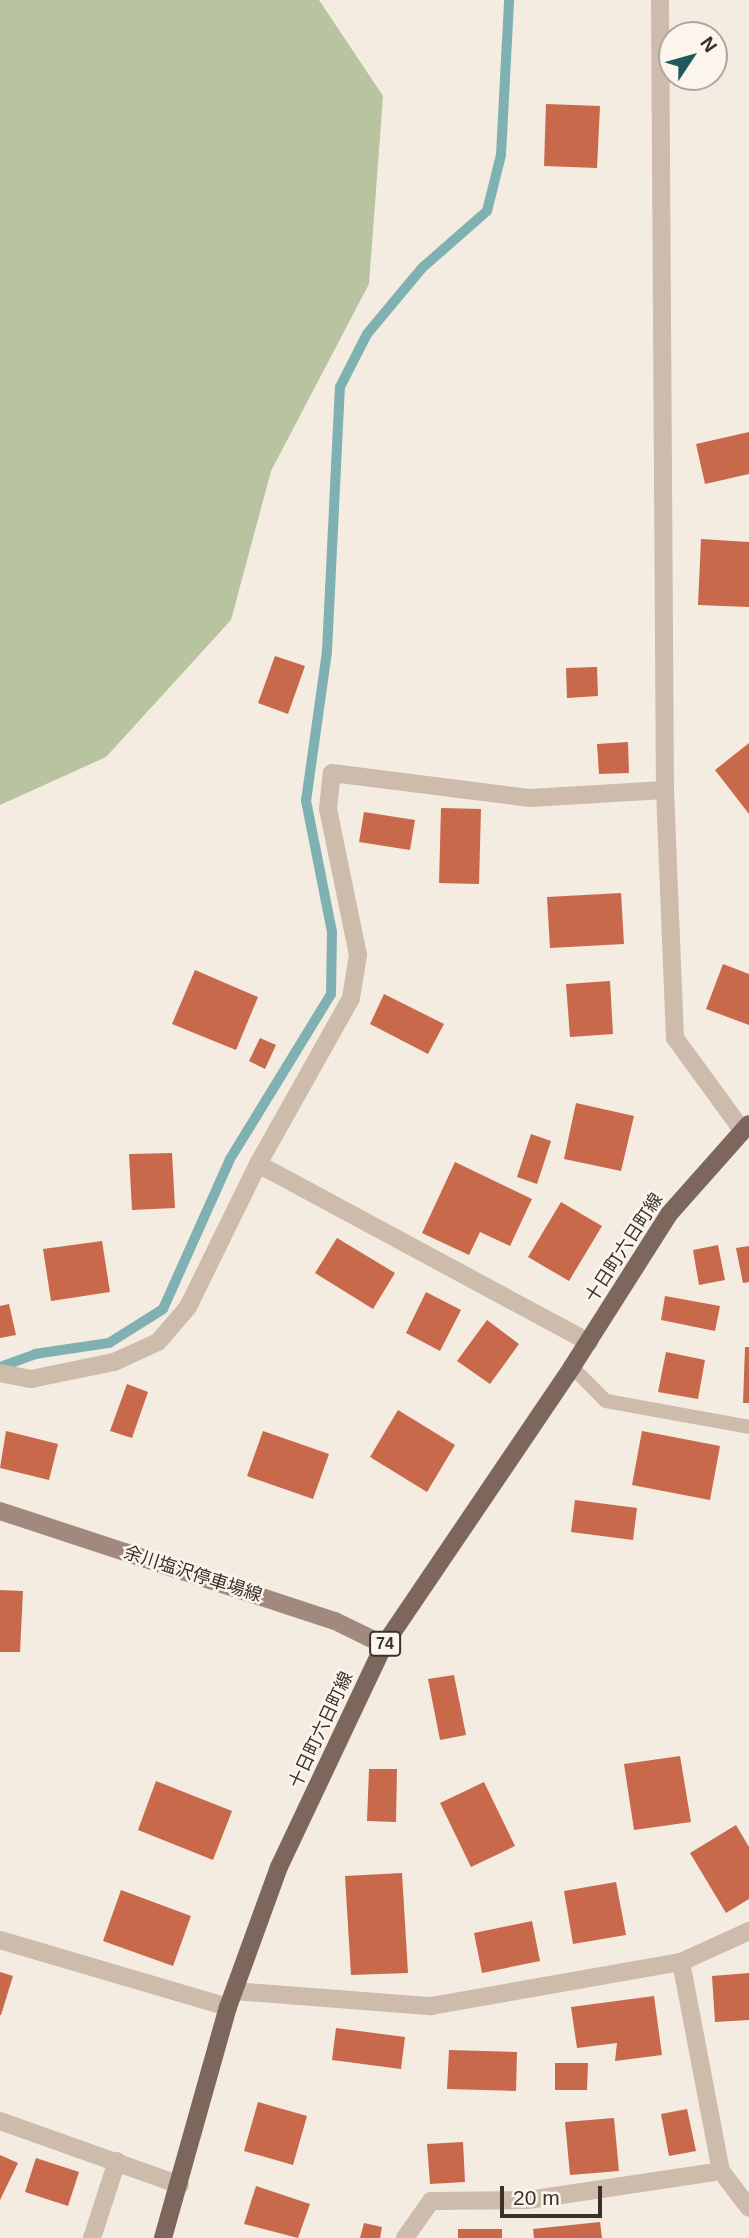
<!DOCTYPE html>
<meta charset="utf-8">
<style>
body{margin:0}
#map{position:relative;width:749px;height:2238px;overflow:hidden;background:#f4ebe1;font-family:Helvetica,"Noto Sans JP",sans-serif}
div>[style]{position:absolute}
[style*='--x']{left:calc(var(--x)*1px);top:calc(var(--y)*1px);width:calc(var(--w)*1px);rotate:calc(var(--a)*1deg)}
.green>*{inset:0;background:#b8c4a0}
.stream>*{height:10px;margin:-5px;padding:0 5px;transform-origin:5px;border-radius:5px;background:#7fb0b2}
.building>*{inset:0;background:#c8694b}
.lane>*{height:14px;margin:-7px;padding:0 7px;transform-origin:7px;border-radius:7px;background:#cdbbac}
.street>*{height:18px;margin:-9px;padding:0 9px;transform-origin:9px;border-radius:9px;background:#cdbbac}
.secondary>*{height:18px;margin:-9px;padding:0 9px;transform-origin:9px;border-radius:9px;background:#a18a7d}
.primary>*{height:18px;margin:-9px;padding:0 9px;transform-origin:9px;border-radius:9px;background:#7d675c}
span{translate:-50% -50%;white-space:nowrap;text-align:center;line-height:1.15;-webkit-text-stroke:5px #fbf5ee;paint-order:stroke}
.shield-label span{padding:2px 5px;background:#fbf5ee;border:2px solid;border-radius:5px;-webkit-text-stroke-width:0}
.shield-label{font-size:16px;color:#3b302b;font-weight:700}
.street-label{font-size:18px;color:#3b302b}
.north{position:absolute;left:658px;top:21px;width:70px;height:70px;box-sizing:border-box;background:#fbf5ee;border:2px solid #aea6a0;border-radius:50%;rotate:54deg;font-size:19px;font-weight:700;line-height:28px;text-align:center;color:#3b302b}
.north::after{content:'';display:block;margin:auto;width:24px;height:32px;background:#1f5a5e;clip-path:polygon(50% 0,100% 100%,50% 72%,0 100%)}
.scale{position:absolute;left:500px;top:2186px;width:102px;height:32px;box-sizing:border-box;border:4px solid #3b302b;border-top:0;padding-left:9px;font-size:21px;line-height:24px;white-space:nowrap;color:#3b302b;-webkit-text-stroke:5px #fbf5ee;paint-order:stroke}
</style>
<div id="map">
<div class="green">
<i style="clip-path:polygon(0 0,319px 0,383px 96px,369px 284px,271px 471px,231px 620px,106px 757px,0 805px)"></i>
</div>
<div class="stream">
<i style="--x:0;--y:1367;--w:37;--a:-20"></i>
<i style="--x:35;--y:1354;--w:75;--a:-8.5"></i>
<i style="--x:109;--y:1343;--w:64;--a:-32.2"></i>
<i style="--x:163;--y:1309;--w:164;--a:-65.9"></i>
<i style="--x:230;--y:1159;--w:193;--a:-58.5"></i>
<i style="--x:331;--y:994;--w:62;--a:-89.1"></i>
<i style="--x:332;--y:932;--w:134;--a:-101.2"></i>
<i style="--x:306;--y:801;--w:151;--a:-82"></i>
<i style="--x:327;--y:651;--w:264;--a:-87.2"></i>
<i style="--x:340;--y:387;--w:59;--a:-63"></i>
<i style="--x:367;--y:334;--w:86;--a:-50.2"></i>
<i style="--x:422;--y:268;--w:86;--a:-41.2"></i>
<i style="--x:487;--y:211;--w:58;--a:-76"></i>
<i style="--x:501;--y:155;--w:155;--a:-87"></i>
</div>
<div class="building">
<i style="clip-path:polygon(546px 104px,600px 106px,597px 168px,544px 166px)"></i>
<i style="clip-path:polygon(749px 432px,749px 474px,705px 484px,696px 444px)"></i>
<i style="clip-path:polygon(701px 539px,749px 542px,749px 607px,698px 605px)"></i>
<i style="clip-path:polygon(275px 656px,305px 666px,288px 714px,258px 703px)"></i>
<i style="clip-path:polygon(597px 667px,598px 696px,567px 698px,566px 668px)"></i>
<i style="clip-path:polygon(628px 742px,629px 773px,599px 774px,597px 744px)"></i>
<i style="clip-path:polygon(749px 743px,749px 814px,715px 770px)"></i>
<i style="clip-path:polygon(441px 808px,481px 809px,479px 884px,439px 883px)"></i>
<i style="clip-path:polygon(364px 812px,415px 820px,410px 850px,359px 842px)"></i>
<i style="clip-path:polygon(621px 893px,624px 944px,550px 948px,547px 897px)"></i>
<i style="clip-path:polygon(723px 964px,749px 974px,749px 1025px,706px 1009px)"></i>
<i style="clip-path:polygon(195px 970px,258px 997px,236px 1050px,172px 1024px)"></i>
<i style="clip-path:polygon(610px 981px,613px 1034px,570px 1037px,566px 984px)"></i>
<i style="clip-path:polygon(384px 994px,444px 1024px,428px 1054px,370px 1024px)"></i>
<i style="clip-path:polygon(260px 1038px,276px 1045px,265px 1069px,249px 1061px)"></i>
<i style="clip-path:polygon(576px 1103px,634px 1116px,621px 1171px,564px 1159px)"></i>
<i style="clip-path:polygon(531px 1134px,551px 1141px,537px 1184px,517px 1177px)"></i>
<i style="clip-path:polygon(172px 1153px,175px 1208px,132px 1210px,129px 1154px)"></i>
<i style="clip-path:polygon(455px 1162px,532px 1199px,510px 1246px,480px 1232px,469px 1255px,422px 1233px)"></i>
<i style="clip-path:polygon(561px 1202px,602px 1226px,569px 1281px,528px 1257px)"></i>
<i style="clip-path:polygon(337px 1238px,395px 1273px,373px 1309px,315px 1273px)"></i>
<i style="clip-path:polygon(102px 1241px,110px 1292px,51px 1301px,43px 1249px)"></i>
<i style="clip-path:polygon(718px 1245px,725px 1280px,699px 1285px,693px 1250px)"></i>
<i style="clip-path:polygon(749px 1246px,749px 1282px,743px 1283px,736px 1248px)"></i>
<i style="clip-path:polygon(426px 1292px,461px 1310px,440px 1351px,406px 1333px)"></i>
<i style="clip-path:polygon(665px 1296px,720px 1306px,715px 1331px,661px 1320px)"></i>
<i style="clip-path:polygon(9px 1304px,16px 1335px,0 1338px,0 1306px)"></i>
<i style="clip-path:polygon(487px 1320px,519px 1344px,490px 1384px,457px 1361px)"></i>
<i style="clip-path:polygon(745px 1347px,749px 1347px,749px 1403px,743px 1403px)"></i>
<i style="clip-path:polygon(666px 1352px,705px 1360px,698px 1399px,658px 1392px)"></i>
<i style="clip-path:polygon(127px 1384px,148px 1392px,132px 1438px,110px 1431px)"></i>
<i style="clip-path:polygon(398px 1410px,455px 1445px,427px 1492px,370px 1457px)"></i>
<i style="clip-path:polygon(6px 1431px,58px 1444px,49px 1480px,0 1468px)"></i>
<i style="clip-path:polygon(263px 1431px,329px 1454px,313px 1499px,247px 1476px)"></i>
<i style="clip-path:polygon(642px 1431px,720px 1446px,710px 1500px,632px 1485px)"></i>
<i style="clip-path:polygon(575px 1500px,637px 1508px,633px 1540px,571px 1532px)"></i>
<i style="clip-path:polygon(0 1590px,23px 1591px,20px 1652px,0 1652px)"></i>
<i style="clip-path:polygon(454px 1675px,466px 1735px,440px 1740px,428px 1679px)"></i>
<i style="clip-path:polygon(680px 1756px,691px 1822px,634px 1830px,624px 1764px)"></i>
<i style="clip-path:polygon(369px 1769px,397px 1769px,396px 1822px,367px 1821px)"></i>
<i style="clip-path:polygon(156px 1781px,232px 1811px,213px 1860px,138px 1830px)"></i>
<i style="clip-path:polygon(484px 1782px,515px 1846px,471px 1867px,440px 1803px)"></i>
<i style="clip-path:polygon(736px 1825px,749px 1847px,749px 1899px,726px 1913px,690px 1853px)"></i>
<i style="clip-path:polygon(402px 1873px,408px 1973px,351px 1975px,345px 1876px)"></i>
<i style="clip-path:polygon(616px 1882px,626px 1935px,573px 1944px,564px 1891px)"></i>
<i style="clip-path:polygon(121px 1890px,191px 1916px,173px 1966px,103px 1941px)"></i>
<i style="clip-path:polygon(532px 1921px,540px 1961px,482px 1973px,474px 1933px)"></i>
<i style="clip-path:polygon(0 1972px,13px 1976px,1px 2015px,0 2015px)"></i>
<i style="clip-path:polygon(749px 1973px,749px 2020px,715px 2022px,712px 1976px)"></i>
<i style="clip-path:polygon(654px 1996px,662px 2055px,615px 2061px,617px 2043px,577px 2048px,571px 2007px)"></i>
<i style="clip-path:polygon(336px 2028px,405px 2037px,401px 2069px,332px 2060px)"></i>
<i style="clip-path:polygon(449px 2050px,517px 2052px,516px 2091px,447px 2089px)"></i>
<i style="clip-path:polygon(555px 2063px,588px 2063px,587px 2090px,555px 2090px)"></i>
<i style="clip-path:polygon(258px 2102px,307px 2116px,293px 2165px,244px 2151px)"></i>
<i style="clip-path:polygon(687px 2109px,696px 2151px,669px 2156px,661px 2114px)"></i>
<i style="clip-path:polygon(614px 2118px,619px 2171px,570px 2175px,565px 2122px)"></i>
<i style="clip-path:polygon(463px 2142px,465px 2182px,430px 2184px,427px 2144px)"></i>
<i style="clip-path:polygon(0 2155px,18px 2163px,0 2200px)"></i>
<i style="clip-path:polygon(36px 2158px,79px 2172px,68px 2206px,25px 2192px)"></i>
<i style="clip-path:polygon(256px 2186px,310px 2204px,298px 2238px,244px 2224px)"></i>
<i style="clip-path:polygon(600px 2222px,602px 2238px,534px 2238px,533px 2229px)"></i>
<i style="clip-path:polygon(364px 2223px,382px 2227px,380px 2238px,360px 2238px)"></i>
<i style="clip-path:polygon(458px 2229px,502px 2229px,502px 2238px,458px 2238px)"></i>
</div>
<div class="lane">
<i style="--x:572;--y:1367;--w:48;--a:45"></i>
<i style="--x:606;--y:1401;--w:145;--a:10.3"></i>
</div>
<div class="street">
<i style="--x:660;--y:0;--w:790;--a:89.64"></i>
<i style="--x:665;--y:790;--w:248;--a:87.7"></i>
<i style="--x:675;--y:1038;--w:114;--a:53.9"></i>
<i style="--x:258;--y:1164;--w:376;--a:28.3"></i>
<i style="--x:0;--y:1373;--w:32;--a:11"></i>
<i style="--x:31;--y:1379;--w:85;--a:-11.6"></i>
<i style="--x:114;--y:1362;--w:48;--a:-24.4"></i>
<i style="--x:158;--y:1342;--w:46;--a:-49.4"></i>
<i style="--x:188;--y:1307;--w:159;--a:-63.9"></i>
<i style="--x:258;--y:1164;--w:190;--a:-60.7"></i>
<i style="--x:351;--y:998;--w:44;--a:-80.8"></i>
<i style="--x:358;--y:955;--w:149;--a:-101.6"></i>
<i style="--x:328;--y:809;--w:36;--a:-84"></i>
<i style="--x:332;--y:773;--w:200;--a:7.2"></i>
<i style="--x:530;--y:798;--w:135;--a:-3.4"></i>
<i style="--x:0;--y:1940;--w:238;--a:16.4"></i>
<i style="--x:681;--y:1962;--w:213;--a:79.2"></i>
<i style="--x:721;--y:2171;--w:46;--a:52.9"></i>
<i style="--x:234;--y:1991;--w:198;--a:4.4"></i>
<i style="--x:431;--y:2006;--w:254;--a:-10"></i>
<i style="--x:681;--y:1962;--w:75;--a:-24.5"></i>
<i style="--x:0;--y:2121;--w:191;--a:19.6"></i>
<i style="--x:92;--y:2238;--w:81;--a:-72"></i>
<i style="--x:405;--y:2238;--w:45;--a:-54.9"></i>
<i style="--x:431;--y:2201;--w:97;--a:-0.6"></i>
<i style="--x:528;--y:2200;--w:195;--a:-8.5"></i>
</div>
<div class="secondary">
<i style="--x:0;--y:1511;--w:353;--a:18.2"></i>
<i style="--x:335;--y:1621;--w:55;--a:26.1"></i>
</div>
<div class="primary">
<i style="--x:163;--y:2238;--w:240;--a:-74.3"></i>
<i style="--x:228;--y:2007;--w:149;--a:-70"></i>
<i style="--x:279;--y:1867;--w:246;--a:-64.7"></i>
<i style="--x:384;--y:1645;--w:336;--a:-55.9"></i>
<i style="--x:572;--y:1367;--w:181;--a:-57.6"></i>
<i style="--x:669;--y:1214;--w:120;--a:-48.4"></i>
</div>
<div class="shield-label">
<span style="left:385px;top:1644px">74</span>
</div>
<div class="street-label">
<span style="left:624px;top:1248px;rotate:-57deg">十日町六日町線</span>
<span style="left:193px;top:1574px;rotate:18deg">余川塩沢停車場線</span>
<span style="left:321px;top:1730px;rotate:-65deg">十日町六日町線</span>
</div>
<div class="north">N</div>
<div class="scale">20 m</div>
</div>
